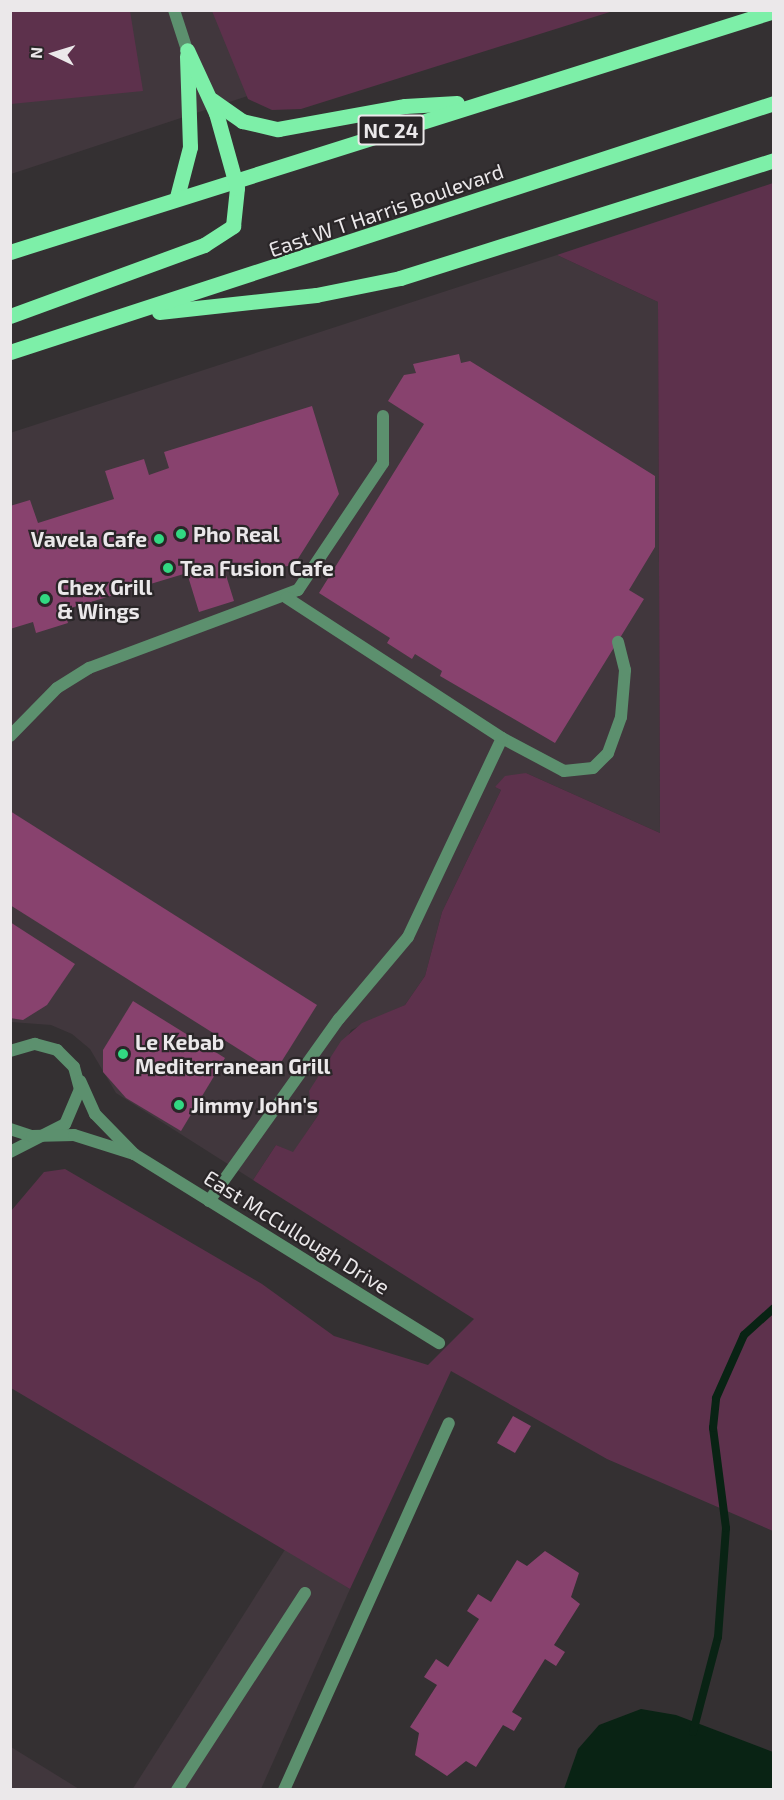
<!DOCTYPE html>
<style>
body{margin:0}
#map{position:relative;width:784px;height:1800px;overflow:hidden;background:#343032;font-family:"Exo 2",sans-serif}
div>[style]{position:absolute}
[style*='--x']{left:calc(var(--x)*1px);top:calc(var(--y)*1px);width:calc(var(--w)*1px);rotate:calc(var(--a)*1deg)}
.built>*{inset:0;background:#41373d}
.green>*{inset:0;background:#5d314c}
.water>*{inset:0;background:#092314}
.stream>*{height:8px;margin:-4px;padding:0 4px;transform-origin:4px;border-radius:4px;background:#092314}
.building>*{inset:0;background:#88426e}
.service>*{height:12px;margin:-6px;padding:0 6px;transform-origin:6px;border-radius:6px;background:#5c906e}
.minor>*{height:12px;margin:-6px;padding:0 6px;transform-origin:6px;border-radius:6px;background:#5c906e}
.tertiary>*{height:12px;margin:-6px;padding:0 6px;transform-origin:6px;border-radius:6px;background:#5c906e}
.primary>*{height:15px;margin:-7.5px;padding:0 7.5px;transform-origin:7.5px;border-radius:7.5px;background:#7defa8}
.dots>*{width:16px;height:16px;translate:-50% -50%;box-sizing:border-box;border:3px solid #2a2628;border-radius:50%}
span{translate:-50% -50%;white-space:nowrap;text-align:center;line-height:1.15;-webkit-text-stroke:4.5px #2a2628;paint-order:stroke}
.shield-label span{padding:2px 4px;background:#2a2628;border:2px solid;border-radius:4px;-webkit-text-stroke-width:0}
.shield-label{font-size:20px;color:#ebe8ea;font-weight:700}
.street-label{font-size:21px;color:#ebe8ea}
.poi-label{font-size:21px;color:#ebe8ea;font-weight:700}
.left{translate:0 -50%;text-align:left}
.right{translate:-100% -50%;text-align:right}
.frame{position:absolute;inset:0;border:12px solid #ebe8ea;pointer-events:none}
.north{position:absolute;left:24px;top:24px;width:60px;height:60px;-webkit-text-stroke:4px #2a2628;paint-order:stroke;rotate:274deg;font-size:16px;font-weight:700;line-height:24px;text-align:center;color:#ebe8ea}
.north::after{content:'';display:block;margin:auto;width:21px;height:27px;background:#ebe8ea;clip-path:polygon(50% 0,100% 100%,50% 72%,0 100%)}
</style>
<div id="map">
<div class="built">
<i style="clip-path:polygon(10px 11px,505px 11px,11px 174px)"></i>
<i style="clip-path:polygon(557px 255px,658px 302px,660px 833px,526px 773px,495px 787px,501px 790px,442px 912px,425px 976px,405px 1005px,351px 1030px,311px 1107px,319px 1114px,293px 1153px,276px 1145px,253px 1180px,116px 1093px,90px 1049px,72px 1034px,51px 1025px,11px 1022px,10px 433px)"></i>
<i style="clip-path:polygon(286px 1548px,350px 1589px,261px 1789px,132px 1790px)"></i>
<i style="clip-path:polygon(11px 1747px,79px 1789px,11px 1789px)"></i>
</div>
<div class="green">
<i style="clip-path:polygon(10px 11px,130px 11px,143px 91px,11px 104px)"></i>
<i style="clip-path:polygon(212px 11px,212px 10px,613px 11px,301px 109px,272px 110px,248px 99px)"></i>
<i style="clip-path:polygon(773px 183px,773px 1531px,607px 1459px,451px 1371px,350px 1589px,11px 1388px,11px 1211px,44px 1172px,65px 1169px,262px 1284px,334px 1336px,428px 1365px,474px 1319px,253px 1180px,276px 1145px,293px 1152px,319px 1114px,311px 1107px,309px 1091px,341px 1041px,362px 1023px,405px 1005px,425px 976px,442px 912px,501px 790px,495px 787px,505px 776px,526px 773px,660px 833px,658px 302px,557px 255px)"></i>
</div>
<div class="water">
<i style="clip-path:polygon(641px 1709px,676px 1715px,773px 1752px,773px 1789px,564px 1789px,578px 1749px,599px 1725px)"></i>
</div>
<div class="stream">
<i style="--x:693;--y:1732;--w:98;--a:-75.3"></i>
<i style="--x:718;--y:1637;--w:109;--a:-85.8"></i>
<i style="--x:726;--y:1528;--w:101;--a:-97.4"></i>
<i style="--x:713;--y:1428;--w:30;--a:-84"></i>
<i style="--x:716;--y:1398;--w:69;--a:-66"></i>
<i style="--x:744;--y:1335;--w:40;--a:-42"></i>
</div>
<div class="building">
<i style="clip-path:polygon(459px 354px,461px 363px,470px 361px,655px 476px,655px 547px,629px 590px,644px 599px,555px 743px,440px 676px,442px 671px,415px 654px,412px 659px,387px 643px,390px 638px,319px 593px,424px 424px,388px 401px,404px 375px,416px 373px,413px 364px)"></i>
<i style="clip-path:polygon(312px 406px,339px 494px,294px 565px,275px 568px,258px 562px,225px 572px,234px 601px,199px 612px,187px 573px,64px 610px,68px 623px,36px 633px,33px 622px,10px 629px,10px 506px,30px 500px,38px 523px,114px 499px,105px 471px,144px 459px,149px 475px,169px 468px,164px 452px)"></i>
<i style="clip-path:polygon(10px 811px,317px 1005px,275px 1072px,10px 905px)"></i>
<i style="clip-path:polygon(10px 922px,75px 964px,47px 1005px,23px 1020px,10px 1018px)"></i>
<i style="clip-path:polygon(133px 1001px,225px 1058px,181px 1131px,126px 1098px,103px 1072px,103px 1050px)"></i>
<i style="clip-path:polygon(513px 1416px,531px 1426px,515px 1453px,497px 1443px)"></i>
<i style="clip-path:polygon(545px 1551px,579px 1573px,571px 1597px,580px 1604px,554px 1645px,565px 1652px,556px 1666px,545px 1659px,512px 1712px,522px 1718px,514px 1731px,503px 1725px,476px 1767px,466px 1761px,447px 1776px,415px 1755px,419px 1733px,410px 1727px,437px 1685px,424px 1677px,436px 1659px,448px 1667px,479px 1619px,467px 1611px,478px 1594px,491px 1602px,517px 1560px,527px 1566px)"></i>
</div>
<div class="service">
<i style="--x:10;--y:736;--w:67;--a:-45.6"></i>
<i style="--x:57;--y:688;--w:38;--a:-32"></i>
<i style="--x:89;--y:668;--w:223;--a:-20.5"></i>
<i style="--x:298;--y:590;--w:153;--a:-56.2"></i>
<i style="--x:383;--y:463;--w:47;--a:-90"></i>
<i style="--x:502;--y:738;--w:70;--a:28"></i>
<i style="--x:564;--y:771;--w:29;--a:-6"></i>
<i style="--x:593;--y:768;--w:21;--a:-45"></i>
<i style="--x:608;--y:753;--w:38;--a:-70"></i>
<i style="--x:621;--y:717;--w:47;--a:-85.1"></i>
<i style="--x:625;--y:670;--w:29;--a:-104"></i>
<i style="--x:209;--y:1201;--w:224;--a:-54.5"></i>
<i style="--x:339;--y:1019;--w:107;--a:-49.9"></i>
<i style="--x:408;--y:937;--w:220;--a:-64.7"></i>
<i style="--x:502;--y:738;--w:257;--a:-146.9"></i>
<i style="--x:177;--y:1790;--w:235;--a:-57"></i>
<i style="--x:284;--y:1790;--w:402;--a:-65.8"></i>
</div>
<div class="minor">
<i style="--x:10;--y:1051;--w:26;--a:-16"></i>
<i style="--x:35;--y:1044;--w:23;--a:15"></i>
<i style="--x:57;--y:1050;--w:24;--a:45"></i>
<i style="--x:74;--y:1067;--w:23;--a:75"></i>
<i style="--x:80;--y:1089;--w:38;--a:113"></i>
<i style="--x:65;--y:1124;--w:62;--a:153"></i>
<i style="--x:10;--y:1129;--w:23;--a:18"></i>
<i style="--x:32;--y:1136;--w:42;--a:-1.4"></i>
<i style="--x:74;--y:1135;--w:63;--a:17.6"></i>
<i style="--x:134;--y:1154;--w:56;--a:-134.3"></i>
<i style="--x:95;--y:1114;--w:36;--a:-114"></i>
<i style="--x:134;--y:1154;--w:359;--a:31.8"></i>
</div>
<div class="tertiary">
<i style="--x:174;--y:10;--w:42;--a:72"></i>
</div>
<div class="primary">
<i style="--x:212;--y:100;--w:37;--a:35"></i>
<i style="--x:242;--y:121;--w:37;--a:13"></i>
<i style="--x:278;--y:129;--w:129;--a:-10.3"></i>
<i style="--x:405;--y:106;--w:52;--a:-3.3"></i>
<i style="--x:177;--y:197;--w:52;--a:-75.4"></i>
<i style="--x:190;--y:147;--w:91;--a:-91.9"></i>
<i style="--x:10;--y:252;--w:801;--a:-17.51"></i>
<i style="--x:159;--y:312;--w:158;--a:-6.2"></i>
<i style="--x:316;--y:295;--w:86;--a:-11.4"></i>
<i style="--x:400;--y:278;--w:392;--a:-17.5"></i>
<i style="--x:10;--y:316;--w:207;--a:-20.1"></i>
<i style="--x:204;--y:245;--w:35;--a:-33"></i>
<i style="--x:233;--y:226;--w:38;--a:-84"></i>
<i style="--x:237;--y:188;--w:78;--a:-105.6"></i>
<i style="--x:216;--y:113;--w:69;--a:-114.7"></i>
<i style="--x:10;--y:352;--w:804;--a:-18.05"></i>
</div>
<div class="dots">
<i style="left:181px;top:534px;background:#32d882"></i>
<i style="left:159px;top:539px;background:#32d882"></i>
<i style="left:168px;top:568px;background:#32d882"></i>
<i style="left:45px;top:599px;background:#32d882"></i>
<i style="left:123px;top:1054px;background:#32d882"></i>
<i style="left:179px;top:1105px;background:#32d882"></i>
</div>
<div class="shield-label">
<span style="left:391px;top:130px">NC 24</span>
</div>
<div class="street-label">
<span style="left:386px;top:210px;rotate:-19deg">East W T Harris Boulevard</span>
<span style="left:297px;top:1232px;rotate:32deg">East McCullough Drive</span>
</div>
<div class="poi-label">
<span class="left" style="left:193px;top:534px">Pho Real</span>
<span class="right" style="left:147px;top:539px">Vavela Cafe</span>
<span class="left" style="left:180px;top:568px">Tea Fusion Cafe</span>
<span class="left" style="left:57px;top:599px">Chex Grill<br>&amp; Wings</span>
<span class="left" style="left:135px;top:1054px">Le Kebab<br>Mediterranean Grill</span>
<span class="left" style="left:191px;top:1105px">Jimmy John's</span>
</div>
<div class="frame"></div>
<div class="north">N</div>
</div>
